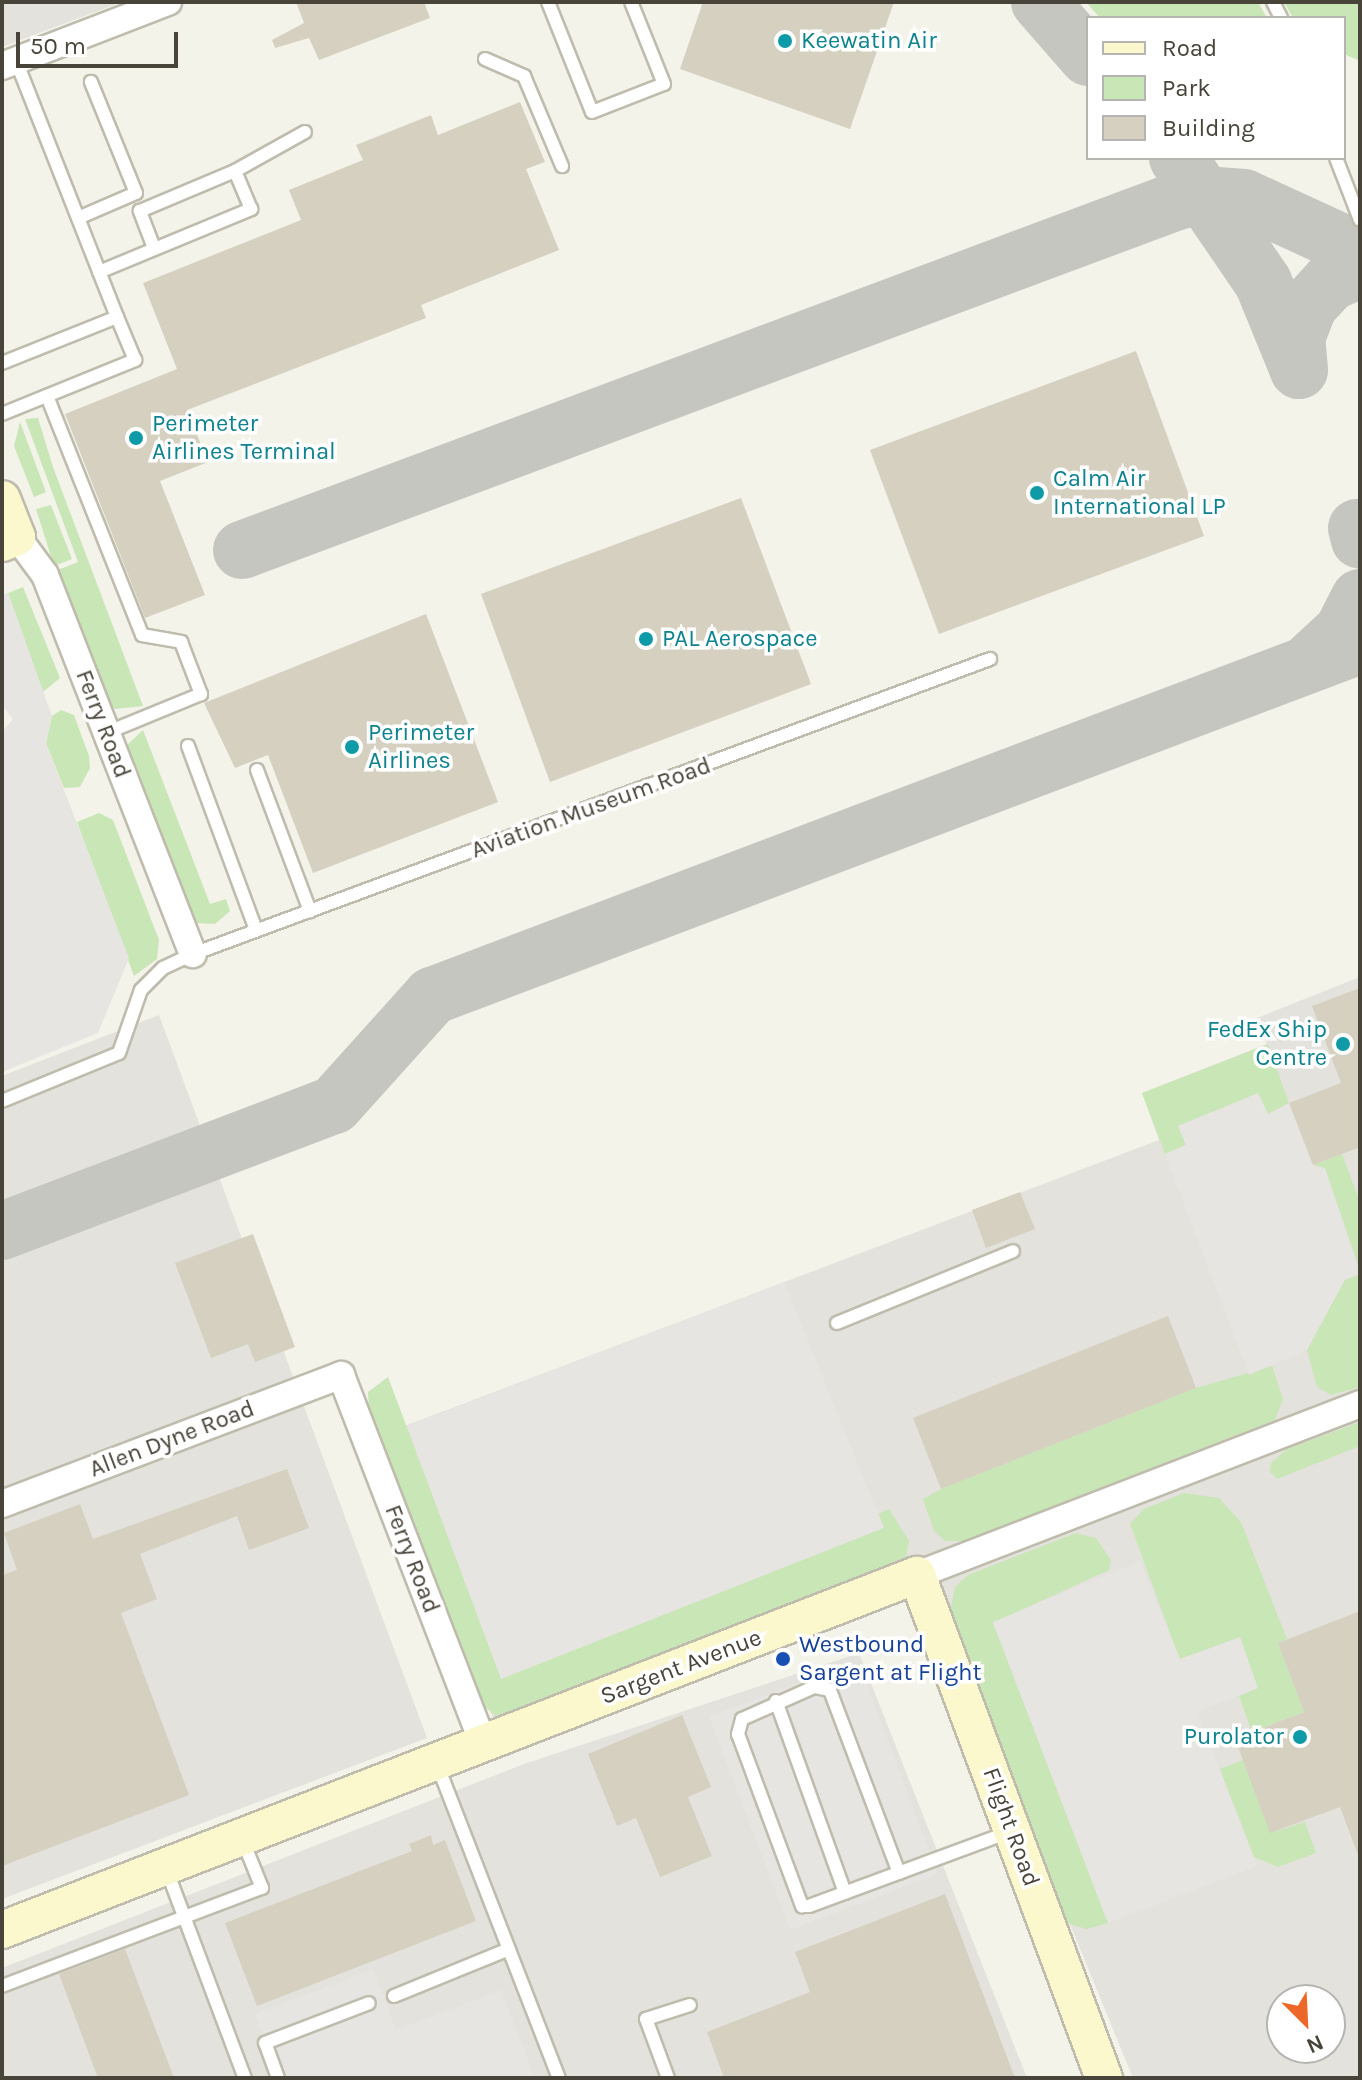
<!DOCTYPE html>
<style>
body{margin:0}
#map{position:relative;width:1362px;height:2080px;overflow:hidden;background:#f4f3ea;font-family:Karla,sans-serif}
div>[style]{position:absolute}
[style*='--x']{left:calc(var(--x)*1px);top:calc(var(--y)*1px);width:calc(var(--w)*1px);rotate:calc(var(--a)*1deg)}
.industrial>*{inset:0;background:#e4e2dc}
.green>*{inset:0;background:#c8e6b6}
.parking>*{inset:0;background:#e6e5e1}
.taxiway>*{height:58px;margin:-29px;padding:0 29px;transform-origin:29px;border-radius:29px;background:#c6c6c1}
.building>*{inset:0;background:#d5d0c0}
.roads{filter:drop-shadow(2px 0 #bfbcad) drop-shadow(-2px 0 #bfbcad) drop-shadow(0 2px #bfbcad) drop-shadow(0 -2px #bfbcad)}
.lane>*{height:12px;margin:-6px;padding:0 6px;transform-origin:6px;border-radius:6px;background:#fff}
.street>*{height:26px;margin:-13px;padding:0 13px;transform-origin:13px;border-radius:13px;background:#fff}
.secondary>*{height:36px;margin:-18px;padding:0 18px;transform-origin:18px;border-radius:18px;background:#fbf8cd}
.dots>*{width:22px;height:22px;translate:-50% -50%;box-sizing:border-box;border:4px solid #fff;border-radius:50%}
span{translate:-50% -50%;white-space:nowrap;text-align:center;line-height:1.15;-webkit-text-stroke:7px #fff;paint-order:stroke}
.culture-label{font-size:24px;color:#0d838f}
.left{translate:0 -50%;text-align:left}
.right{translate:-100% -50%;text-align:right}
.street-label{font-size:24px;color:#484439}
.transit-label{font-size:24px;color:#164399}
.frame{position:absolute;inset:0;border:4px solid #484439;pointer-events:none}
.legend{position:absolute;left:1086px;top:16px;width:260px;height:144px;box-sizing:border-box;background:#fff;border:2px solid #b6b4b0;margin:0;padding:10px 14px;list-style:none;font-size:24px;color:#484439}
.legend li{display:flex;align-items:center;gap:16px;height:40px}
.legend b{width:40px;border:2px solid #b6b4b0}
.north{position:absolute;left:1266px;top:1984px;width:80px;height:80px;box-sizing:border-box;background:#fff;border:2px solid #b6b4b0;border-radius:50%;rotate:156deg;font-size:22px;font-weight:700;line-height:32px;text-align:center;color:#484439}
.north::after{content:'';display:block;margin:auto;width:28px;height:36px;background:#ed6729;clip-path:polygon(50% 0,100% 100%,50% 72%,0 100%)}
.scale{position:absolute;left:16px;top:32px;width:162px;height:36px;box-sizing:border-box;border:4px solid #484439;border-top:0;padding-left:10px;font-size:24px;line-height:28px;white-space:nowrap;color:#484439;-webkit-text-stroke:6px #fff;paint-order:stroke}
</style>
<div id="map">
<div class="industrial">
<i style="clip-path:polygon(2px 2px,122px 2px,2px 47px)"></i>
<i style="clip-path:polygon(evenodd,1360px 977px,1360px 2078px,1133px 2078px,919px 1555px,495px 1723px,378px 1436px,1159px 1140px,1142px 1093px,1267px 1044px,1257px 1018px,1360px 977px,1282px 2000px,1330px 2000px,1330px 2048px,1282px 2048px,1282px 2000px)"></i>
<i style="clip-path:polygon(159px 1015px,427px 1738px,2px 1899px,2px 1076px)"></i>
<i style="clip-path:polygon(859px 1653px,1027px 2078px,2px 2078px,2px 1968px,524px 1764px)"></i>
</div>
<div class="green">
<i style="clip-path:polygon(1086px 2px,1258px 2px,1267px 18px,1100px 18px)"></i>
<i style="clip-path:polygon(1284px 2px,1360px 2px,1360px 61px,1344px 54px,1344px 18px,1293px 18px)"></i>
<i style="clip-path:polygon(38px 418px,53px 467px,143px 706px,115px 709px,103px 700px,55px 571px,78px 562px,25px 419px)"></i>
<i style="clip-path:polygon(20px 422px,46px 492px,34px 497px,14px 446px)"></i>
<i style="clip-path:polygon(51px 505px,72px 559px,54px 566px,36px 509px)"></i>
<i style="clip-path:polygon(23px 587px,60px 678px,43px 692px,8px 593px)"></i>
<i style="clip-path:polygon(61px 710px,74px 715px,89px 756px,90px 768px,80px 787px,64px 788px,46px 743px,52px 716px)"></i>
<i style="clip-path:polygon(143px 730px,210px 904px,226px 899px,230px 911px,215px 924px,194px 923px,125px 747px)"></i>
<i style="clip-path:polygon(99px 813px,113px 820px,159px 940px,157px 959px,134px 976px,77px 822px)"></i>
<i style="clip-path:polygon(1268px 1044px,1289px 1103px,1268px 1115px,1258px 1094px,1179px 1126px,1186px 1145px,1165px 1154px,1142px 1093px)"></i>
<i style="clip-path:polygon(1342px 1154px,1360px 1202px,1360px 1270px,1325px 1169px,1313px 1165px)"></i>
<i style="clip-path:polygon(1360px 1274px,1360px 1387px,1331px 1395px,1317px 1387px,1307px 1350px,1345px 1280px)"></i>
<i style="clip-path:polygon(1272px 1366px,1283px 1399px,1275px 1420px,964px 1541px,945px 1541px,934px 1531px,923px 1499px,941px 1489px,1196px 1388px)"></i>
<i style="clip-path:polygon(388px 1377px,501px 1678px,884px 1527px,878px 1514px,889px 1509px,909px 1541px,906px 1557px,509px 1716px,496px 1716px,476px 1700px,369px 1413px,368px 1392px)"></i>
<i style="clip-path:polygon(1360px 1422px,1360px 1446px,1277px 1479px,1270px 1472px,1271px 1463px,1287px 1449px)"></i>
<i style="clip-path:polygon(1184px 1493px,1219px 1498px,1241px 1522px,1287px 1639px,1278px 1643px,1304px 1712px,1252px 1732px,1239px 1696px,1258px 1688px,1180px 1660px,1130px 1524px,1144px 1509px)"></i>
<i style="clip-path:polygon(1076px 1533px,1096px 1538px,1111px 1560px,1109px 1570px,993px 1623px,1108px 1923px,1087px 1929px,1069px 1924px,1062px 1910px,950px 1614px,955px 1587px,968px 1575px)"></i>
<i style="clip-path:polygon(1243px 1760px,1273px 1832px,1305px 1822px,1316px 1853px,1278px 1867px,1254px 1857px,1220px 1769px)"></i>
</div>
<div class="parking">
<i style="clip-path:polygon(8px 593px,52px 716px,46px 743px,129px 958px,98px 1033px,2px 1072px,2px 732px,13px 719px,2px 705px,2px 595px)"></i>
<i style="clip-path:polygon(1258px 1093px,1268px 1114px,1289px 1103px,1313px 1165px,1325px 1168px,1360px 1274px,1344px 1280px,1307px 1350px,1249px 1375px,1165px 1154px,1186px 1145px,1178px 1126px)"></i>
<i style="clip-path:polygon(784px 1282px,884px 1528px,501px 1679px,407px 1426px)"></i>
<i style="clip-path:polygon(1140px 1561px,1180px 1659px,1240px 1637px,1258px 1688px,1197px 1712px,1257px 1866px,1108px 1923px,993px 1622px)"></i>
<i style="clip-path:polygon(839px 1668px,846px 1686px,865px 1679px,938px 1874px,790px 1930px,709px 1716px)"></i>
<i style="clip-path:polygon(373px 1969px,396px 2030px,501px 1990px,535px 2078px,279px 2078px,255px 2014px)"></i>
</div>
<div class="taxiway">
<i style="--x:1040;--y:2;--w:73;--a:48.9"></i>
<i style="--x:1178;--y:158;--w:150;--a:55.6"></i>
<i style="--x:1263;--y:282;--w:95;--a:67.8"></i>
<i style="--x:1299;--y:370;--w:32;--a:-95"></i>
<i style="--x:1296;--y:338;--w:34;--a:-69"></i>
<i style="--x:1308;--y:306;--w:33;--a:-47"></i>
<i style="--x:1330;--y:282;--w:33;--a:-23"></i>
<i style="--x:1357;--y:528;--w:12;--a:76"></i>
<i style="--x:242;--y:550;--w:998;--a:-20.47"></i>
<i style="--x:1177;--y:201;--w:28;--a:-13"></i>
<i style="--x:1204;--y:195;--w:40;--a:4.3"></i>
<i style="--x:1244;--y:198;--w:128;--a:24.6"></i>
<i style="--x:1306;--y:665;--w:50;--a:-42.6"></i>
<i style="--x:1343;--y:631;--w:37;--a:-63"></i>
<i style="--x:2;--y:1231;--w:355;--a:-20.8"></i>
<i style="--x:334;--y:1105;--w:147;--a:-48"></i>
<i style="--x:432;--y:996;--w:992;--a:-20.72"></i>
</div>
<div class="building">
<i style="clip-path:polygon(296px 2px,424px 2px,430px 18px,319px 60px,309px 38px,275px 48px,272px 40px,304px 23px)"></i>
<i style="clip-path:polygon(703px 2px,894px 2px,850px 129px,680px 69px)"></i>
<i style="clip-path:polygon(520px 102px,545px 162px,526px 169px,559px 250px,421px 305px,426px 318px,187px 410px,208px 462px,160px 481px,205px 595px,145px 618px,65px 414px,177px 369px,143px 283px,301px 220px,289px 190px,363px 160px,356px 145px,431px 115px,438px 135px)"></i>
<i style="clip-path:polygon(1136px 351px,1204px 536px,939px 634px,870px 450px)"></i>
<i style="clip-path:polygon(741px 498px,811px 684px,550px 782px,481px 594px)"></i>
<i style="clip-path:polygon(426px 614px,498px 802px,313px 873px,268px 755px,235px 768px,204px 703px)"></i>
<i style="clip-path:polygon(1360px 988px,1360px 1147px,1313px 1165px,1289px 1103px,1341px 1083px,1312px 1006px)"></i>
<i style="clip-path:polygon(1020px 1192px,1035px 1229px,986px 1248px,972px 1210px)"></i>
<i style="clip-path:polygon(253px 1234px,295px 1347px,255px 1362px,248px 1344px,211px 1358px,175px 1263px)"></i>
<i style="clip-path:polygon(1168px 1316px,1196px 1388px,941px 1489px,913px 1418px)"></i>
<i style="clip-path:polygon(287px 1469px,309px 1528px,249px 1550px,237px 1516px,140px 1554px,157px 1599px,121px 1613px,189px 1795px,2px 1866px,2px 1575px,17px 1570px,4px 1533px,80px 1504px,93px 1539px)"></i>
<i style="clip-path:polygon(1360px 1611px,1360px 1855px,1358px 1855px,1340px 1807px,1270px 1833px,1235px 1739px,1304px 1712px,1278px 1643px)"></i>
<i style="clip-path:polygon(682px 1715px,711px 1787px,688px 1797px,712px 1856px,660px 1877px,636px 1818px,617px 1826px,588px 1754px)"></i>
<i style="clip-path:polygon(431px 1835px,433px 1845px,445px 1840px,476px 1921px,257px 2006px,225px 1923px,412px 1851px,409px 1844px)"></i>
<i style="clip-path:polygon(945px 1894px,1015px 2078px,724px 2078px,707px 2032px,810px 1992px,795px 1952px)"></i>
<i style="clip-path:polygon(125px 1949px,174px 2078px,98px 2078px,59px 1974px)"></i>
</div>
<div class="roads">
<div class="lane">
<i style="--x:548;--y:2;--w:118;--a:68.2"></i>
<i style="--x:592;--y:112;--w:77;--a:-21.3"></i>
<i style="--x:664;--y:84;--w:88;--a:-111.9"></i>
<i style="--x:1273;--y:2;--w:18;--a:63"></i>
<i style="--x:485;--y:59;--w:43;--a:23.6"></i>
<i style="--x:524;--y:76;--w:98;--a:67.1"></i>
<i style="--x:1336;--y:158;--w:66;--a:68.8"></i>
<i style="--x:78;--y:218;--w:63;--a:-23.3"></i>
<i style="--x:136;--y:193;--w:120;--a:-112.1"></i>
<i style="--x:154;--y:248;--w:40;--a:-111"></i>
<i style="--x:140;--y:211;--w:103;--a:-22.8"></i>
<i style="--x:235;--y:171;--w:80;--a:-29.1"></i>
<i style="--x:99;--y:272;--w:165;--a:-22.5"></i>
<i style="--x:251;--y:209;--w:41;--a:-112.8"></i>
<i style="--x:2;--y:363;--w:124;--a:-21.8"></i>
<i style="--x:117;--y:317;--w:276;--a:-111.5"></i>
<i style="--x:47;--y:396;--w:257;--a:68.3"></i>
<i style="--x:142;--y:635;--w:40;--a:10"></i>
<i style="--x:181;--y:642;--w:56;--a:69"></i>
<i style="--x:201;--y:694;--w:103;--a:157.7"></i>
<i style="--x:2;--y:414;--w:144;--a:-22.1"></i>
<i style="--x:135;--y:360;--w:47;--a:-112.7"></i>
<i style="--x:188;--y:746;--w:196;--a:69.7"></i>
<i style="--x:257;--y:770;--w:151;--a:69.4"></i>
<i style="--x:2;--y:1101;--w:126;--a:-22.3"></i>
<i style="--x:119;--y:1053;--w:67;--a:-70.8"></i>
<i style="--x:141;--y:990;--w:31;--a:-45"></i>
<i style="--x:163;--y:968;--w:33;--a:-25"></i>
<i style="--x:193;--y:954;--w:850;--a:-20.31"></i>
<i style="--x:837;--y:1323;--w:190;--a:-22.2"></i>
<i style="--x:776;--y:1701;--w:204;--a:70.2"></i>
<i style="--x:437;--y:1764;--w:337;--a:68.8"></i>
<i style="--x:167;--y:1871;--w:221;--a:69.4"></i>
<i style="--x:899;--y:1873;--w:196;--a:-110.7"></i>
<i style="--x:830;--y:1690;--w:16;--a:-169"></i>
<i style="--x:814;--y:1687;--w:79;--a:156"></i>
<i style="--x:742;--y:1719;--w:16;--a:105"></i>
<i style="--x:738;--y:1734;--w:184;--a:69.6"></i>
<i style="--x:802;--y:1906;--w:7;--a:0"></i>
<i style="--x:809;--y:1906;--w:213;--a:-20.3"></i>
<i style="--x:2;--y:1986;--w:278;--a:-20.7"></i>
<i style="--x:262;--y:1888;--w:51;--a:-112"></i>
<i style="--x:394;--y:1996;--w:124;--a:-22.2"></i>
<i style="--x:278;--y:2078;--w:37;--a:-110"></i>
<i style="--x:265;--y:2043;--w:111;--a:-21"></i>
<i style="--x:668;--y:2078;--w:63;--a:-110.4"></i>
<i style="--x:646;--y:2019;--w:46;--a:-17.7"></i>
</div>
<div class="street">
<i style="--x:2;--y:66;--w:178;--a:-21.1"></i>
<i style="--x:17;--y:537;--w:47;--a:53.6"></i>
<i style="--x:45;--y:575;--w:407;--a:68.7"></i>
<i style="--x:2;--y:1504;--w:363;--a:-20.8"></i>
<i style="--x:341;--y:1375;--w:394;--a:68.9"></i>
<i style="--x:917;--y:1575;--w:475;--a:-21.1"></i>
</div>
<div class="secondary">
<i style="--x:2;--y:499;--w:41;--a:68.5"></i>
<i style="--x:17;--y:537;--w:16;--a:158"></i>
<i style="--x:2;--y:1930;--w:981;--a:-21.21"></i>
<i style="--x:917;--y:1575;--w:537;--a:69.61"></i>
</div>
</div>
<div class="dots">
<i style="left:785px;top:41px;background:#0f9aa8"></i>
<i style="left:136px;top:438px;background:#0f9aa8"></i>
<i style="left:1037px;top:493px;background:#0f9aa8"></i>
<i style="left:646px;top:639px;background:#0f9aa8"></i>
<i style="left:352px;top:747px;background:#0f9aa8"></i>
<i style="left:1343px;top:1044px;background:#0f9aa8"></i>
<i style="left:783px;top:1659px;background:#1a4fb4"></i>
<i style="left:1300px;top:1737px;background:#0f9aa8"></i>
</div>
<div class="culture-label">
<span class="left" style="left:801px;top:41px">Keewatin Air</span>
<span class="left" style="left:152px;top:438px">Perimeter<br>Airlines Terminal</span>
<span class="left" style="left:1053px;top:493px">Calm Air<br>International LP</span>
<span class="left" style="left:662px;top:639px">PAL Aerospace</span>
<span class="left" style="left:368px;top:747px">Perimeter<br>Airlines</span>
<span class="right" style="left:1327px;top:1044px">FedEx Ship<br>Centre</span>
<span class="right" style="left:1284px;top:1737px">Purolator</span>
</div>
<div class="street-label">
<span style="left:103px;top:724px;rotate:69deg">Ferry Road</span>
<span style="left:591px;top:808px;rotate:-20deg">Aviation Museum Road</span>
<span style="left:172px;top:1439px;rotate:-21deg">Allen Dyne Road</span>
<span style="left:412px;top:1559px;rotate:69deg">Ferry Road</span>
<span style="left:681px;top:1667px;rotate:-21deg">Sargent Avenue</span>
<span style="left:1011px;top:1827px;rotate:70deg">Flight Road</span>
</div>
<div class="transit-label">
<span class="left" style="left:799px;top:1659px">Westbound<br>Sargent at Flight</span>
</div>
<div class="frame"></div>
<ul class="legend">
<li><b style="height:10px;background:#fbf8cd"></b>Road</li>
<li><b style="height:22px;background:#c8e6b6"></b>Park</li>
<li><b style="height:22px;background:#d5d0c0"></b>Building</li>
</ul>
<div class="north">N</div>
<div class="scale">50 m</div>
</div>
